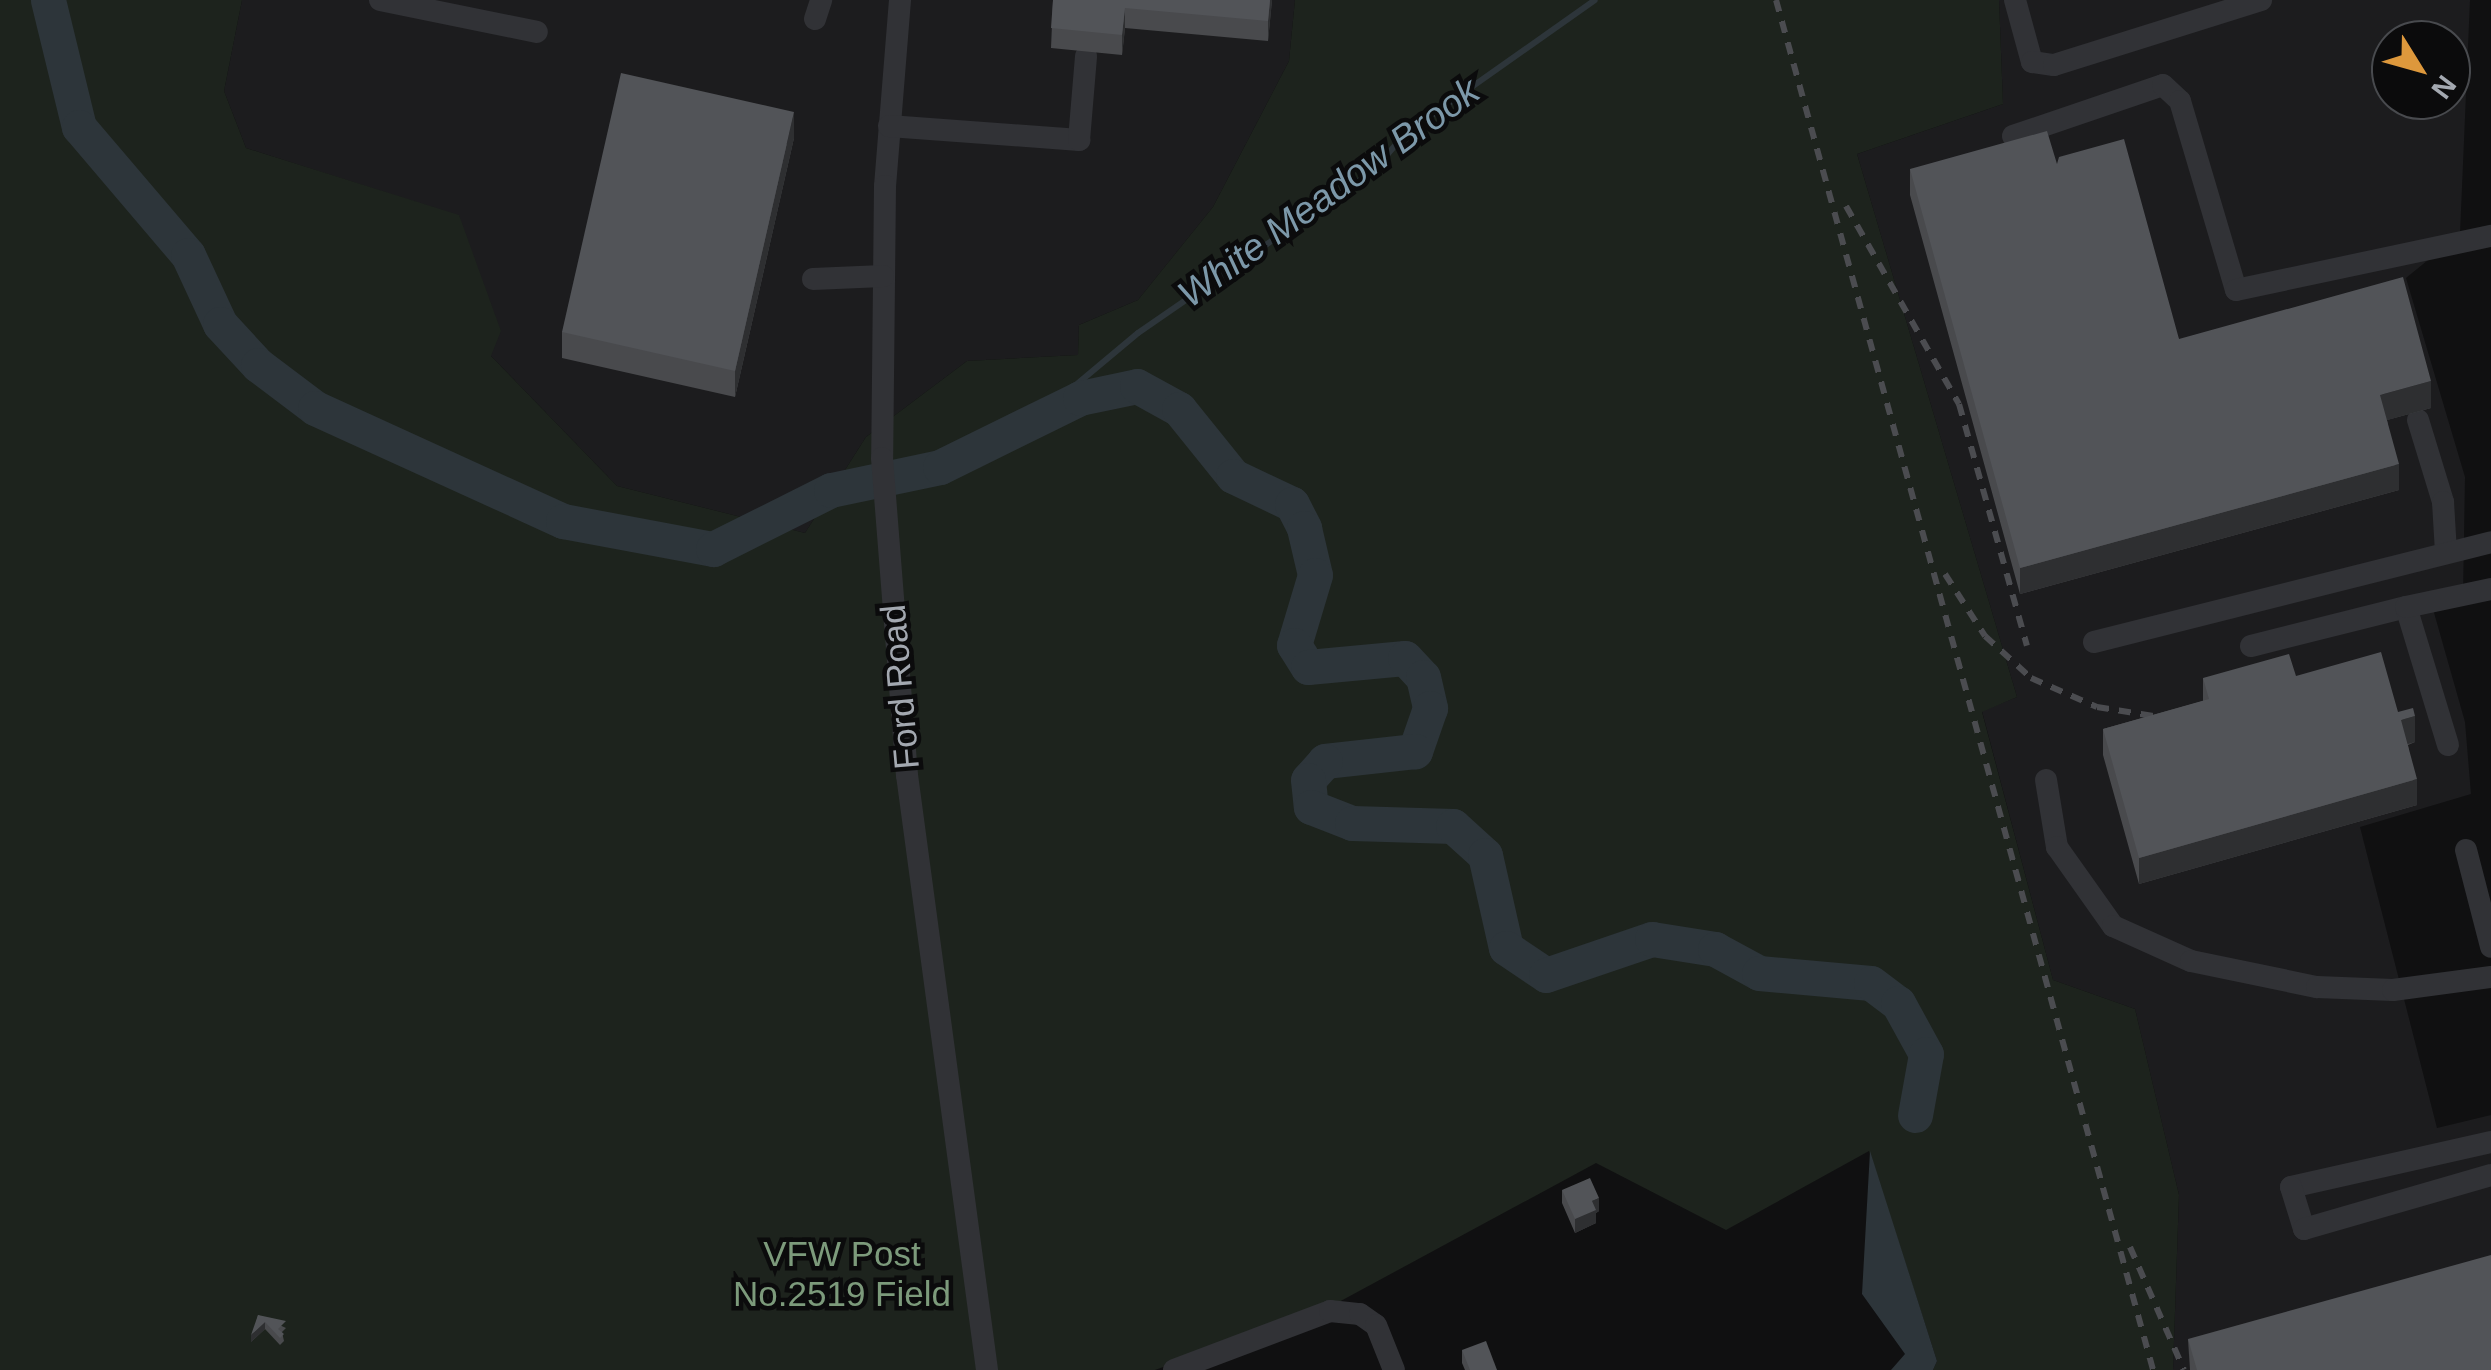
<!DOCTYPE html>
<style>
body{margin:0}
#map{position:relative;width:2491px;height:1370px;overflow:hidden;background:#101011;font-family:Helvetica,sans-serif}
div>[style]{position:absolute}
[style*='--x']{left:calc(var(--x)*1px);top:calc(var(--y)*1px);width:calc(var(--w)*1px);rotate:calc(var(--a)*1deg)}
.built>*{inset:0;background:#1c1c1e}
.green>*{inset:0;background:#1d231d}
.water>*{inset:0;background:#2d353a}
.stream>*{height:6px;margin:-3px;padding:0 3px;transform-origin:3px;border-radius:3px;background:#2d353a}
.river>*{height:35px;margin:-17.5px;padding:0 17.5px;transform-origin:17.5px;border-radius:17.5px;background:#2d353a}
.minor>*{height:22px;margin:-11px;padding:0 11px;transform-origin:11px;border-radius:11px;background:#313236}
.rail>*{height:6px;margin-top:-3px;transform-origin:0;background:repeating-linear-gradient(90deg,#4b4c50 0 12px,transparent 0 22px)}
.wall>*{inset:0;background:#494a4d}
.shaded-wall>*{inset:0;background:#2e2f31}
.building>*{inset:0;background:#525458}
span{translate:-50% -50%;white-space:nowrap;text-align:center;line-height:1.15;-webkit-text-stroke:9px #0b0b0c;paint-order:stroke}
.street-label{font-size:35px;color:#a3a8b0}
.park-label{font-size:35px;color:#7c9a7b}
.water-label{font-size:38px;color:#7c98a9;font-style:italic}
.north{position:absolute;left:2371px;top:20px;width:100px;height:100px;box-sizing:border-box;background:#0b0b0c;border:2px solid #484a4e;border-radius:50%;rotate:127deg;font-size:28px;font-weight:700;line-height:40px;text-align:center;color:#a3a8b0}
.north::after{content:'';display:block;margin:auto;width:35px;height:45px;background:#dd983c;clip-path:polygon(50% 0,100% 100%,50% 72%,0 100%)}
</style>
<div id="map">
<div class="built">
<i style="clip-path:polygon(242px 0,1295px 0,1289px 61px,1213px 207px,1138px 300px,1079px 325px,1078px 355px,967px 361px,866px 437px,805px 533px,617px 486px,491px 356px,459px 216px,246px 148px,224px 91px)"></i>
<i style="clip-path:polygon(evenodd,1999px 0,2470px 0,2460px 234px,2406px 278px,2465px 477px,2463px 596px,2431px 602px,2465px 722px,2471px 794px,2360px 827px,2437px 1128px,2491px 1115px,2491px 1370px,2173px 1370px,2179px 1195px,2135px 1009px,2053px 980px,1982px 711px,2017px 697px,1857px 154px,2003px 104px,1999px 0,2391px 40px,2451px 40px,2451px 100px,2391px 100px,2391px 40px)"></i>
</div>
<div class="green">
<i style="clip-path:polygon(0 0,242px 0,224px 91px,246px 148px,459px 215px,501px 331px,491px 356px,617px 486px,805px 533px,866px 437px,967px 361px,1078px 355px,1079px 325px,1138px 300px,1213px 207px,1289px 61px,1295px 0,1999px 0,2003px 104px,1857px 154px,2017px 697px,1982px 712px,2053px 980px,2135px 1009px,2179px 1195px,2173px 1370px,1933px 1370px,1937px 1361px,1869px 1151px,1726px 1230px,1596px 1163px,1337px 1303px,1155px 1370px,0 1370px)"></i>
</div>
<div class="water">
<i style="clip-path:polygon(1870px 1151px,1937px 1361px,1933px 1370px,1891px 1370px,1905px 1354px,1862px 1294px)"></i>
</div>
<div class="stream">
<i style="--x:1022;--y:430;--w:151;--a:-39.9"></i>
<i style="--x:1138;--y:333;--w:287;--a:-34.6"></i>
<i style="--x:1374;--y:170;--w:48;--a:-49.3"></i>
<i style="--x:1405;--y:134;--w:232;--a:-35.2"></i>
</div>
<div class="river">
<i style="--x:48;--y:0;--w:131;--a:76.3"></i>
<i style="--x:79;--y:127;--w:168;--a:49.6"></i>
<i style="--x:188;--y:255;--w:76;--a:65.1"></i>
<i style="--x:220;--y:324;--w:56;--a:47.2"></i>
<i style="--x:258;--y:365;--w:71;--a:37"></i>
<i style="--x:315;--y:408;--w:273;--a:24.5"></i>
<i style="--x:563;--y:521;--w:153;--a:10.6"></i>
<i style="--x:713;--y:549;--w:132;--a:-26.6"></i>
<i style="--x:831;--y:490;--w:111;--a:-11.9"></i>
<i style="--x:940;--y:467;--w:156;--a:-26.2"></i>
<i style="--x:1080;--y:398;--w:58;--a:-11.9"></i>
<i style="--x:1137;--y:386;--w:48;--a:28.7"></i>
<i style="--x:1179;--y:409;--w:86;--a:51.1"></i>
<i style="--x:1233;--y:476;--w:65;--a:25.4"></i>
<i style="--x:1292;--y:504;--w:27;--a:63"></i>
<i style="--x:1304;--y:528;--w:48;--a:76.8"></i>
<i style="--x:1315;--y:575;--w:73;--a:106.7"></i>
<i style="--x:1294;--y:645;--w:26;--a:58"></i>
<i style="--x:1308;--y:667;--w:97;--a:-5.3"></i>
<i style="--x:1405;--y:658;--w:26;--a:47"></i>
<i style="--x:1423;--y:677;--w:32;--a:77"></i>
<i style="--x:1430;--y:708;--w:46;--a:109.2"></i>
<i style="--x:1415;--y:751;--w:91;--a:173.7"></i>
<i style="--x:1325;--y:761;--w:25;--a:132"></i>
<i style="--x:1308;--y:780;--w:27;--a:84"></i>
<i style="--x:1311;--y:807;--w:44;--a:21.3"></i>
<i style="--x:1352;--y:823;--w:101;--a:1.7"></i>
<i style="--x:1453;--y:826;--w:43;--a:42.2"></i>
<i style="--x:1485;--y:855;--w:95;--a:77.3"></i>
<i style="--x:1506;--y:948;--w:48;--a:34"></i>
<i style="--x:1546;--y:975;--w:112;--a:-18.8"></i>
<i style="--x:1652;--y:939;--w:64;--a:9"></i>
<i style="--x:1715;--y:949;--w:50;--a:28.6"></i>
<i style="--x:1759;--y:973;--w:112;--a:5.1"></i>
<i style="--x:1871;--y:983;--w:34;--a:37"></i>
<i style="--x:1898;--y:1003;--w:58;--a:61.2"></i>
<i style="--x:1926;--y:1054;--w:62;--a:100.2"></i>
</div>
<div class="minor">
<i style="--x:380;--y:0;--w:160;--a:11.5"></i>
<i style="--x:900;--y:0;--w:187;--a:94.6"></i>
<i style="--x:885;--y:186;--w:272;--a:90.6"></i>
<i style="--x:882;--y:458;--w:318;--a:85.5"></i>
<i style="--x:907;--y:775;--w:600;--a:82.34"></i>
<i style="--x:2015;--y:0;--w:64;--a:74.7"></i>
<i style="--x:2032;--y:62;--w:22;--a:8"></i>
<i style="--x:2054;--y:65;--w:217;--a:-17.4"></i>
<i style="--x:815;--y:19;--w:20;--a:-72"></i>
<i style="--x:889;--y:126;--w:191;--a:4.2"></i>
<i style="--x:1079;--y:140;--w:84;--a:-85.2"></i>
<i style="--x:2013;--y:136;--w:158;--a:-18.8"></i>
<i style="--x:2163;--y:85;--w:23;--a:43"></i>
<i style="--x:2180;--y:101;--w:197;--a:73.5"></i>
<i style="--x:2236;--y:290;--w:261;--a:-12"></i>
<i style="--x:813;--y:279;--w:70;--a:-2.5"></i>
<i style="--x:2418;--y:420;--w:86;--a:73"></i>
<i style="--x:2443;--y:502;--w:51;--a:86.6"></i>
<i style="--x:2094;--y:642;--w:409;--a:-14.1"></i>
<i style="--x:2251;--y:646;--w:160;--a:-14.1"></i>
<i style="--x:2448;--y:745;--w:144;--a:-106.9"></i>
<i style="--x:2406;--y:607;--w:87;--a:-12"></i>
<i style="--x:2046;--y:780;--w:68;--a:80.7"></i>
<i style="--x:2057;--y:847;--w:97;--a:54.7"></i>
<i style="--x:2113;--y:926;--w:85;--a:24.2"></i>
<i style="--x:2191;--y:961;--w:129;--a:11.7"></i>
<i style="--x:2317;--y:987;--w:76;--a:2.3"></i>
<i style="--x:2393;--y:990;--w:99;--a:-7.6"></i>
<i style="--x:2466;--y:850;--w:100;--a:75.5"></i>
<i style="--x:2491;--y:1142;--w:205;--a:167.3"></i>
<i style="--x:2291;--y:1187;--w:44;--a:72.8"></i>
<i style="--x:2304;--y:1229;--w:195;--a:-16.1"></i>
<i style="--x:1174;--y:1370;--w:167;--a:-20.7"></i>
<i style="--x:1330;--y:1311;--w:30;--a:6"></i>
<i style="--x:1360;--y:1314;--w:19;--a:35"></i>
<i style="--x:1376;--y:1325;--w:48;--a:68.2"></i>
</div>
<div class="rail">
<i style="--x:1776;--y:0;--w:1421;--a:74.61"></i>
<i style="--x:1846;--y:206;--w:228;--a:60.3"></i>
<i style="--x:1959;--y:404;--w:251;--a:74.3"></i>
<i style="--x:1945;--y:574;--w:74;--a:57.2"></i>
<i style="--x:1985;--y:636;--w:62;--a:42.4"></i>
<i style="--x:2031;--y:678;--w:72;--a:23.7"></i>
<i style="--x:2097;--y:707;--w:76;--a:9.1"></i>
<i style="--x:2130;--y:1247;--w:134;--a:66.3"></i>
</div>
<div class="wall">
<i style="clip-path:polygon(1053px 0,1272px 0,1268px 41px,1125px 28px,1122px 55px,1051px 48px)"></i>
<i style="clip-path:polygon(794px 138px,735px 397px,562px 358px,562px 332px)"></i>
<i style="clip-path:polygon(2057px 164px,2179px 339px,2431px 408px,2387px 420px,2399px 490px,2020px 594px,1910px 195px,1910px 169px)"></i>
<i style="clip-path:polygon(2296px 676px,2398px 712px,2415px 742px,2408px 745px,2417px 805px,2139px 884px,2103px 755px,2103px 729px,2203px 701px,2203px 678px)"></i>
<i style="clip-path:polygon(1562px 1190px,1599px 1211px,1596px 1213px,1596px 1223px,1575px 1233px,1562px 1203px)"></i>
<i style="clip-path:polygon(258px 1315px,286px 1328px,282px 1332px,284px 1341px,280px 1345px,265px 1329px,251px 1342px)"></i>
<i style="clip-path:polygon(2188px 1339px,2491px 1370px,2190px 1370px)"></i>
<i style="clip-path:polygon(1462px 1350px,1497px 1370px,1465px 1370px,1462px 1363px)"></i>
</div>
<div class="shaded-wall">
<i style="clip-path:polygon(1270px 0,1272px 0,1268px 41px,1268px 21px)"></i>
<i style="clip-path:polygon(1125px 8px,1125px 28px,1122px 55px,1122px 35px)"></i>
<i style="clip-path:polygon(794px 112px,794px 138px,735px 397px,735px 371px)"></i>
<i style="clip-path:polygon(2431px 381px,2431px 408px,2380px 422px,2380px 395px)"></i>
<i style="clip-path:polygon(2399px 464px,2399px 490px,2020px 594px,2020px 568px)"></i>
<i style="clip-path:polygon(2415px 716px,2415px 742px,2401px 746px,2401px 720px)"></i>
<i style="clip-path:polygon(2417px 779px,2417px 805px,2139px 884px,2139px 858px)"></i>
<i style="clip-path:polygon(1599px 1198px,1599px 1211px,1596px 1213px,1596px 1223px,1575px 1233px,1575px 1219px,1592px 1201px)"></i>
<i style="clip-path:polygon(265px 1322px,265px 1329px,251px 1342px,251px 1335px)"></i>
</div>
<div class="building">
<i style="clip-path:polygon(1053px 0,1270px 0,1268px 21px,1125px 8px,1122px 35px,1051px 28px)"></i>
<i style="clip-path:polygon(621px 73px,794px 112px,735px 371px,562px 332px)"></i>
<i style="clip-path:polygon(2047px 131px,2057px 164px,2059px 157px,2124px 139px,2179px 339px,2403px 277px,2431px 381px,2380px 395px,2399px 464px,2020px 568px,1910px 169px)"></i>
<i style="clip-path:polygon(2381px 652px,2398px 712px,2413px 708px,2415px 716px,2401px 720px,2417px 779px,2139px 858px,2103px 729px,2209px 699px,2203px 678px,2289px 654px,2296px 676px)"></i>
<i style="clip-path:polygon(1590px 1178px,1599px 1198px,1592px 1201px,1596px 1210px,1575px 1219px,1562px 1190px)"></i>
<i style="clip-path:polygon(2491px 1255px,2491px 1370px,2197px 1370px,2188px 1339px)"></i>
<i style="clip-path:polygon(258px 1315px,286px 1321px,278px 1329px,284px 1334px,280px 1338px,265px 1322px,251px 1335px)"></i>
<i style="clip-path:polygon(1486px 1341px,1497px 1370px,1470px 1370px,1462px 1350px)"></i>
</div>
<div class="street-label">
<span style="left:900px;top:687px;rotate:-95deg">Ford Road</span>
</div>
<div class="park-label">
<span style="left:842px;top:1274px">VFW Post<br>No.2519 Field</span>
</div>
<div class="water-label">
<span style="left:1329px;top:193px;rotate:-36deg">White Meadow Brook</span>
</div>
<div class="north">N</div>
</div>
